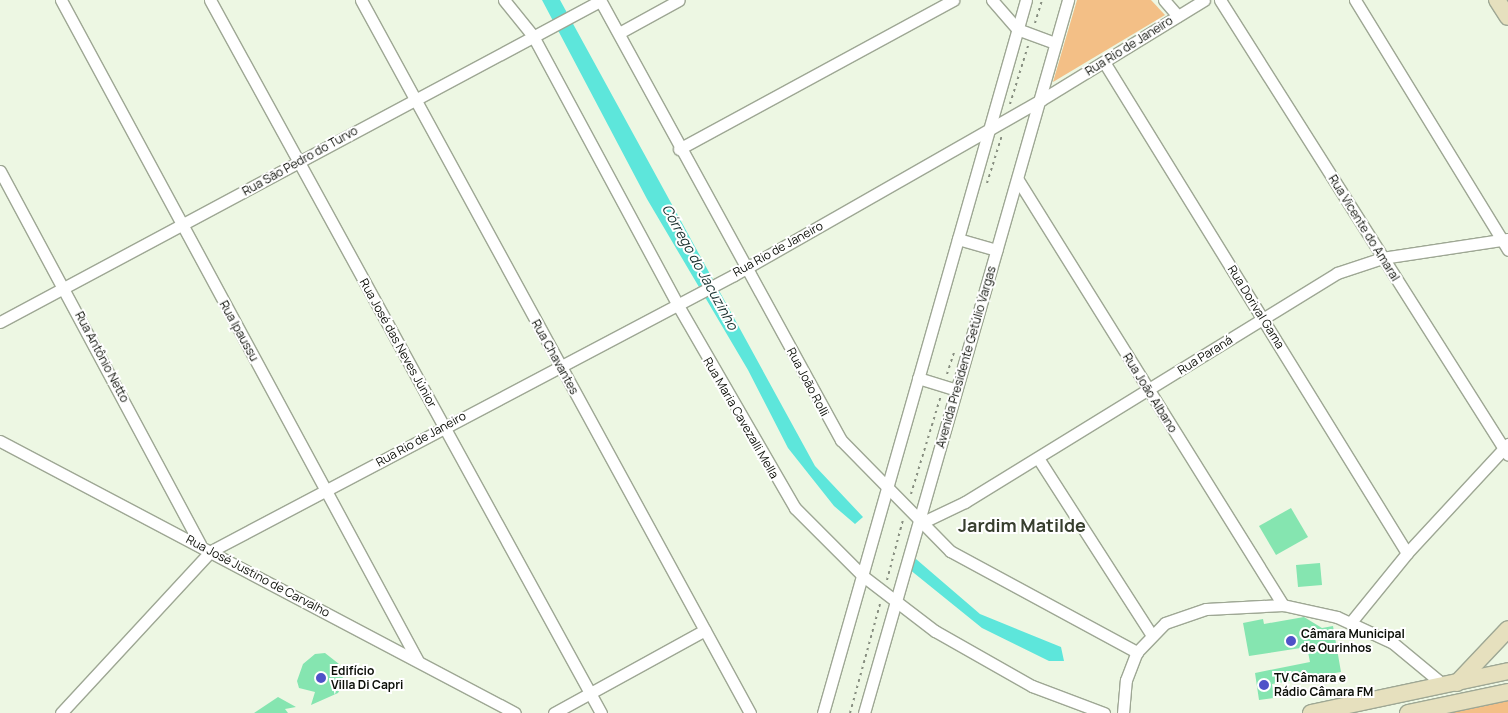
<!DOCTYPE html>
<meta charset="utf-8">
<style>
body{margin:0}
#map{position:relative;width:1508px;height:713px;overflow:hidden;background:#edf7e3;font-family:Manrope,sans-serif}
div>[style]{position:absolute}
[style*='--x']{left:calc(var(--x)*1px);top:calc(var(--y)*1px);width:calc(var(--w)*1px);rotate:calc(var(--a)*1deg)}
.green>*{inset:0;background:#f3bf86}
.water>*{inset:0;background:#5de6db}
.building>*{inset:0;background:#85e5b0}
.path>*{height:2px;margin-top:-1px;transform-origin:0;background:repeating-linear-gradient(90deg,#878e80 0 2.5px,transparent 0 6.5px)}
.roads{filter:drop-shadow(1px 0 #9ea794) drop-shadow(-1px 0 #9ea794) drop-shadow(0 1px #9ea794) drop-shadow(0 -1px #9ea794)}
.street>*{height:11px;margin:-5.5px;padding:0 5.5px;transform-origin:5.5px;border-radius:5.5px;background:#fff}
.secondary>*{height:16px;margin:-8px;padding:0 8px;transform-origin:8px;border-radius:8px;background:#e6e0be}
.dots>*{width:14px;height:14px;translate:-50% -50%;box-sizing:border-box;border:2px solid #fff;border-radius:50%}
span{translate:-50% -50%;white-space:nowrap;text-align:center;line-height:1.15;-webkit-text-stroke:4px #fff;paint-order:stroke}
.street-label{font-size:12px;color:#0b0e07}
.poi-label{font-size:12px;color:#0b0e07;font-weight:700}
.left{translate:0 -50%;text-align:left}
.water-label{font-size:14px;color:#1a3230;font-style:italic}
.district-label{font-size:18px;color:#373e2e;font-weight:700}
</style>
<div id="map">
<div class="green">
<i style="clip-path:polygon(1077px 0,1151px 0,1165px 15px,1053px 82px)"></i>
<i style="clip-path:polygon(1508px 700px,1508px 713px,1443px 713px)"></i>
</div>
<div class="water">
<i style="clip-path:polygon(542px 0,560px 0,815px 466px,863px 517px,855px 524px,834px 506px,788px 448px,748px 370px,647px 199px)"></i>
<i style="clip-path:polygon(916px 559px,980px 614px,1061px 647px,1064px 661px,1049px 661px,982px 628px,909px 569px)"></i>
</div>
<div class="building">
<i style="clip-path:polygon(1291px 508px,1308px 537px,1276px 555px,1259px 526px)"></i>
<i style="clip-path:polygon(1320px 563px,1322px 585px,1298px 587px,1296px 565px)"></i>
<i style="clip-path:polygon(1304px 617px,1322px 628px,1333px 626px,1341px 672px,1272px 684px,1274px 698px,1259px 700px,1255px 673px,1310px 662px,1307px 647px,1249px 656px,1243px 623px,1263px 619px,1264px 624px)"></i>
<i style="clip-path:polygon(325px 653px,339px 664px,344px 682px,338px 693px,311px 705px,315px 692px,299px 688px,297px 681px,303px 664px,315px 654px)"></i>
<i style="clip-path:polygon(278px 697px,296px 707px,285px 709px,288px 713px,254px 713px)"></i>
</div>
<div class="path">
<i style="--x:1035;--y:23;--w:24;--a:-73"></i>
<i style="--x:1010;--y:104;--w:61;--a:-72.8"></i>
<i style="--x:987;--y:183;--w:50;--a:-72.6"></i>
<i style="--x:947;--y:374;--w:25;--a:-72"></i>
<i style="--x:911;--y:494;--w:103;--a:-73.1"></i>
<i style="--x:887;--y:580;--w:62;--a:-75.1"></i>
<i style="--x:850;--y:713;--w:113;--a:-74.6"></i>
</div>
<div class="roads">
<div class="street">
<i style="--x:61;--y:0;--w:751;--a:61.63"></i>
<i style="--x:210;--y:0;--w:813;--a:61.26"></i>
<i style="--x:361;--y:0;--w:812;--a:61.38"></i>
<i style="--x:504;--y:0;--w:46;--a:51.1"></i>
<i style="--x:533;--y:36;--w:302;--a:61.7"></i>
<i style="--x:676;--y:302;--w:238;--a:60"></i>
<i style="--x:795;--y:508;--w:96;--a:45"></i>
<i style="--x:863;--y:576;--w:91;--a:37.4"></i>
<i style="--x:935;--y:631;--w:112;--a:29.6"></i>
<i style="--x:1032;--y:686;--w:77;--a:20.6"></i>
<i style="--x:600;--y:0;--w:502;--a:61.29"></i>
<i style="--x:841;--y:440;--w:156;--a:45.5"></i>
<i style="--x:950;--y:551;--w:213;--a:28.4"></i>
<i style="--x:992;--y:0;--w:38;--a:49"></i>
<i style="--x:1017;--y:29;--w:40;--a:20.2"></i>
<i style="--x:1164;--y:0;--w:21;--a:49"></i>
<i style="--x:1220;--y:0;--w:538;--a:57.67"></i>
<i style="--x:1355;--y:0;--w:293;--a:58.5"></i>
<i style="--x:619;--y:33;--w:68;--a:-28.8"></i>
<i style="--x:1104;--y:62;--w:577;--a:58.32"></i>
<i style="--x:679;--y:149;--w:312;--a:-28.5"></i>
<i style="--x:0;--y:171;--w:423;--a:61.8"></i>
<i style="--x:1018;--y:180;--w:501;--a:58.06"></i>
<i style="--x:958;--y:239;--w:40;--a:16"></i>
<i style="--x:0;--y:322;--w:680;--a:-28.15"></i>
<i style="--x:918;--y:378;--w:39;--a:17"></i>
<i style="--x:0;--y:441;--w:582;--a:27.84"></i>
<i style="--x:1038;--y:458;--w:209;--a:57.3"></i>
<i style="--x:921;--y:523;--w:49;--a:-25.5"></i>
<i style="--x:965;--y:502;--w:437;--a:-31.6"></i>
<i style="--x:1337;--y:273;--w:47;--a:-18.4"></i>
<i style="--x:1382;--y:258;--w:127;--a:-8.6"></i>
<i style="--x:1351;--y:622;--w:89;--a:-50.9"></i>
<i style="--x:1407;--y:553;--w:149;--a:-47.2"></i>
<i style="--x:61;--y:713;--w:221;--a:-47.2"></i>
<i style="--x:211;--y:551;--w:591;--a:-27.82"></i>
<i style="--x:734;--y:275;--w:353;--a:-29.7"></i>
<i style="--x:1041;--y:100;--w:191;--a:-31.5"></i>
<i style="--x:554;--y:713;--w:172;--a:-28.8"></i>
<i style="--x:823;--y:713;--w:741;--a:-74.11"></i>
<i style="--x:864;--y:713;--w:742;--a:-74.03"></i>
<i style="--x:1123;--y:713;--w:33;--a:-85"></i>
<i style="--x:1126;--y:680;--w:30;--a:-69"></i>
<i style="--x:1137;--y:652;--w:40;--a:-46"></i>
<i style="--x:1165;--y:623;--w:43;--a:-18.9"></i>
<i style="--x:1206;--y:609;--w:77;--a:-3"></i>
<i style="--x:1283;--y:605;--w:55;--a:12.5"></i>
<i style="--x:1337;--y:617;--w:62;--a:24.9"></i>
<i style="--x:1393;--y:643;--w:67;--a:39.6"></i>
</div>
<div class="secondary">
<i style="--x:1497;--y:0;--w:20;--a:57"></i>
<i style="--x:1457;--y:683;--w:74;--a:-46.6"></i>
<i style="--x:1311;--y:713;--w:201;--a:-12"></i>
<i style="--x:1408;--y:713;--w:102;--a:-11.9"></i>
</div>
</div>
<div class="dots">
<i style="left:1291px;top:641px;background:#4f52c8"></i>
<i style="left:321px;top:678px;background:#4f52c8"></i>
<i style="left:1264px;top:685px;background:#4f52c8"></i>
</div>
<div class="street-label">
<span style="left:1129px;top:46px;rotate:-32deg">Rua Rio de Janeiro</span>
<span style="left:300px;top:161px;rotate:-29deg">Rua São Pedro do Turvo</span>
<span style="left:1364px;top:228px;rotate:58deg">Rua Vicente do Amaral</span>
<span style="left:778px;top:249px;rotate:-29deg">Rua Rio de Janeiro</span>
<span style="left:1256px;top:307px;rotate:58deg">Rua Dorival Gama</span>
<span style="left:239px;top:331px;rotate:61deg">Rua Ipaussu</span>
<span style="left:398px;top:343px;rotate:61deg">Rua José das Neves Júnior</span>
<span style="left:1205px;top:355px;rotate:-32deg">Rua Paraná</span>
<span style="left:102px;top:357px;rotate:62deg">Rua Antônio Netto</span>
<span style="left:555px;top:357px;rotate:61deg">Rua Chavantes</span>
<span style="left:966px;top:357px;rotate:-74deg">Avenida Presidente Getúlio Vargas</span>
<span style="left:808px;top:382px;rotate:62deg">Rua João Rolli</span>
<span style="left:1150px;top:393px;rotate:58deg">Rua João Albano</span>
<span style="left:741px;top:418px;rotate:60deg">Rua Maria Cavezalli Mella</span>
<span style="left:421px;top:439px;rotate:-29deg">Rua Rio de Janeiro</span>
<span style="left:258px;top:576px;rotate:28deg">Rua José Justino de Carvalho</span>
</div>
<div class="poi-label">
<span class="left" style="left:1301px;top:641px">Câmara Municipal<br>de Ourinhos</span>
<span class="left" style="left:331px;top:678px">Edifício<br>Villa Di Capri</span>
<span class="left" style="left:1274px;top:685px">TV Câmara e<br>Rádio Câmara FM</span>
</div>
<div class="water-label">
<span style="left:700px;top:267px;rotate:61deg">Córrego do Jacuzinho</span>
</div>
<div class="district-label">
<span style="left:1022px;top:525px">Jardim Matilde</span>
</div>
</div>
